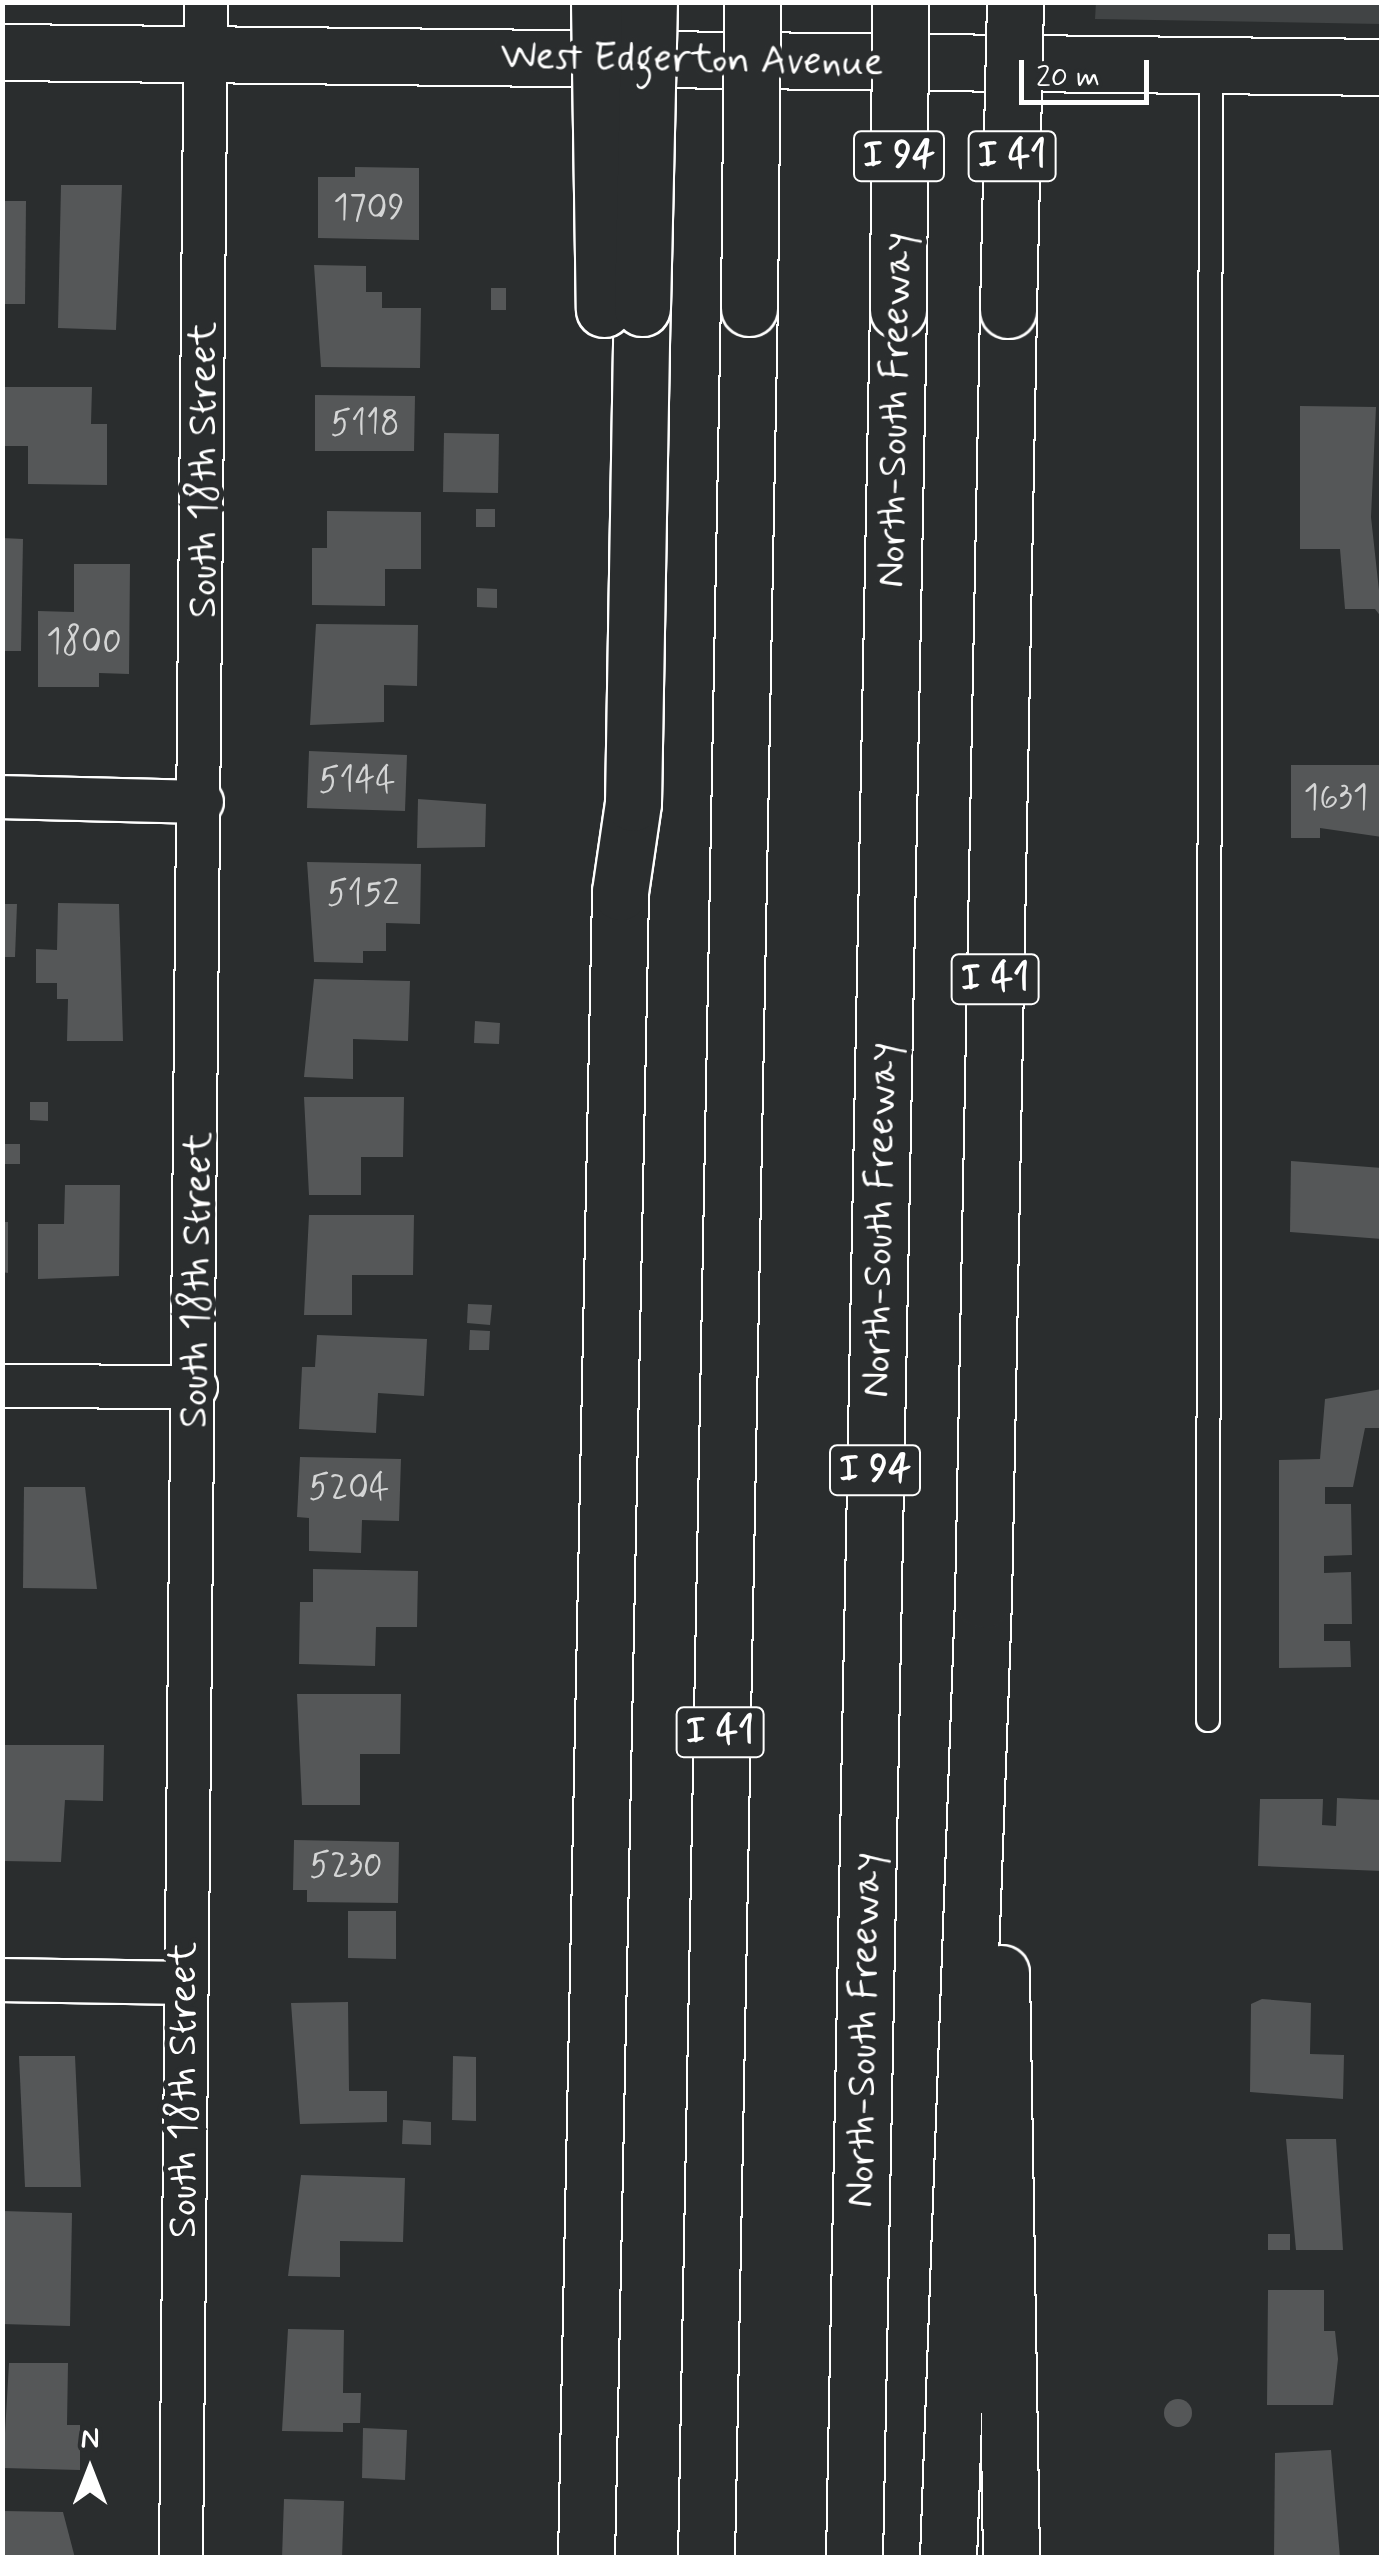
<!DOCTYPE html>
<style>
body{margin:0}
#map{position:relative;width:1384px;height:2560px;overflow:hidden;background:#2a2d2e;font-family:Mynerve,sans-serif}
div>[style]{position:absolute}
[style*='--x']{left:calc(var(--x)*1px);top:calc(var(--y)*1px);width:calc(var(--w)*1px);rotate:calc(var(--a)*1deg)}
.green>*{inset:0;background:#414445}
.building>*{inset:0;background:#555758}
.round{border-radius:50%}
.roads{filter:drop-shadow(2px 0 #fff) drop-shadow(-2px 0 #fff) drop-shadow(0 2px #fff) drop-shadow(0 -2px #fff)}
.service>*{height:22px;margin:-11px;padding:0 11px;transform-origin:11px;border-radius:11px;background:#2a2d2e}
.minor>*{height:42px;margin:-21px;padding:0 21px;transform-origin:21px;border-radius:21px;background:#2a2d2e}
.tertiary>*{height:55px;margin:-27.5px;padding:0 27.5px;transform-origin:27.5px;border-radius:27.5px;background:#2a2d2e}
.motorway>*{height:55px;margin:-27.5px;padding:0 27.5px;transform-origin:27.5px;border-radius:27.5px;background:#2a2d2e}
.bridges{filter:drop-shadow(2px 0 #fff) drop-shadow(-2px 0 #fff) drop-shadow(0 2px #fff) drop-shadow(0 -2px #fff)}
.motorway-bridge>*{height:55px;margin:-27.5px;padding:0 27.5px;transform-origin:27.5px;border-radius:27.5px;background:#2a2d2e}
span{translate:-50% -50%;white-space:nowrap;text-align:center;line-height:1.15;-webkit-text-stroke:10px #2a2d2e;paint-order:stroke}
.number-label{font-size:35px;color:#d4d5d5}
.number-label span{-webkit-text-stroke-width:0}
.shield-label span{padding:2px 8px;background:#2a2d2e;border:2px solid;border-radius:8px;-webkit-text-stroke-width:0}
.shield-label{font-size:38px;color:#fff;font-weight:700}
.street-label{font-size:40px;color:#fff}
.frame{position:absolute;inset:0;border:5px solid #fff;pointer-events:none}
.north{position:absolute;left:40px;top:2420px;width:100px;height:100px;-webkit-text-stroke:8px #2a2d2e;paint-order:stroke;rotate:0deg;font-size:28px;font-weight:700;line-height:40px;text-align:center;color:#fff}
.north::after{content:'';display:block;margin:auto;width:35px;height:45px;background:#fff;clip-path:polygon(50% 0,100% 100%,50% 72%,0 100%)}
.scale{position:absolute;left:1019px;top:60px;width:130px;height:45px;box-sizing:border-box;border:5px solid #fff;border-top:0;padding-left:12px;font-size:30px;line-height:35px;white-space:nowrap;color:#fff;-webkit-text-stroke:8px #2a2d2e;paint-order:stroke}
</style>
<div id="map">
<div class="green">
<i style="clip-path:polygon(1096px 2px,1381px 3px,1381px 24px,1095px 19px)"></i>
</div>
<div class="building">
<i style="clip-path:polygon(355px 167px,419px 168px,419px 240px,318px 238px,318px 177px,355px 177px)"></i>
<i style="clip-path:polygon(61px 185px,122px 185px,116px 330px,58px 328px)"></i>
<i style="clip-path:polygon(2px 201px,26px 201px,25px 304px,2px 304px)"></i>
<i style="clip-path:polygon(314px 265px,366px 266px,366px 292px,382px 292px,382px 308px,421px 308px,420px 368px,321px 367px)"></i>
<i style="clip-path:polygon(491px 288px,506px 288px,506px 310px,491px 310px)"></i>
<i style="clip-path:polygon(2px 387px,92px 387px,91px 424px,107px 424px,107px 485px,28px 484px,28px 446px,2px 446px)"></i>
<i style="clip-path:polygon(315px 395px,415px 396px,414px 451px,315px 451px)"></i>
<i style="clip-path:polygon(1300px 406px,1376px 407px,1371px 517px,1382px 618px,1375px 609px,1345px 609px,1340px 549px,1300px 549px)"></i>
<i style="clip-path:polygon(444px 433px,499px 434px,498px 493px,443px 492px)"></i>
<i style="clip-path:polygon(476px 509px,495px 509px,495px 527px,476px 527px)"></i>
<i style="clip-path:polygon(327px 511px,421px 512px,421px 569px,385px 569px,385px 606px,312px 605px,312px 548px,327px 548px)"></i>
<i style="clip-path:polygon(2px 538px,23px 539px,21px 651px,2px 651px)"></i>
<i style="clip-path:polygon(74px 564px,130px 564px,129px 674px,99px 673px,99px 687px,38px 687px,38px 611px,74px 612px)"></i>
<i style="clip-path:polygon(477px 588px,497px 589px,497px 608px,477px 607px)"></i>
<i style="clip-path:polygon(316px 624px,418px 625px,417px 686px,384px 685px,384px 722px,310px 725px)"></i>
<i style="clip-path:polygon(309px 751px,407px 755px,405px 811px,307px 808px)"></i>
<i style="clip-path:polygon(1291px 765px,1382px 765px,1382px 837px,1320px 828px,1320px 838px,1291px 838px)"></i>
<i style="clip-path:polygon(418px 799px,486px 804px,485px 847px,417px 848px)"></i>
<i style="clip-path:polygon(307px 862px,421px 864px,420px 924px,386px 923px,386px 951px,363px 951px,363px 963px,314px 962px)"></i>
<i style="clip-path:polygon(58px 903px,119px 904px,123px 1041px,67px 1041px,68px 999px,57px 999px,57px 983px,36px 983px,36px 949px,57px 950px)"></i>
<i style="clip-path:polygon(2px 904px,17px 904px,15px 957px,2px 957px)"></i>
<i style="clip-path:polygon(314px 979px,410px 981px,408px 1041px,353px 1039px,353px 1079px,304px 1077px)"></i>
<i style="clip-path:polygon(475px 1021px,500px 1023px,499px 1044px,474px 1043px)"></i>
<i style="clip-path:polygon(304px 1097px,404px 1097px,403px 1157px,361px 1157px,361px 1195px,309px 1195px)"></i>
<i style="clip-path:polygon(30px 1102px,48px 1102px,48px 1121px,30px 1120px)"></i>
<i style="clip-path:polygon(3px 1144px,20px 1144px,20px 1164px,3px 1164px)"></i>
<i style="clip-path:polygon(1291px 1161px,1382px 1168px,1382px 1239px,1290px 1232px)"></i>
<i style="clip-path:polygon(65px 1185px,120px 1185px,119px 1276px,38px 1279px,38px 1224px,64px 1224px)"></i>
<i style="clip-path:polygon(309px 1215px,414px 1215px,413px 1275px,352px 1275px,352px 1315px,304px 1315px)"></i>
<i style="clip-path:polygon(2px 1222px,8px 1222px,8px 1273px,2px 1272px)"></i>
<i style="clip-path:polygon(468px 1304px,492px 1305px,490px 1325px,467px 1323px)"></i>
<i style="clip-path:polygon(470px 1330px,490px 1331px,489px 1350px,469px 1350px)"></i>
<i style="clip-path:polygon(317px 1335px,427px 1339px,424px 1396px,378px 1393px,376px 1433px,299px 1429px,302px 1367px,315px 1367px)"></i>
<i style="clip-path:polygon(1382px 1389px,1382px 1428px,1365px 1428px,1353px 1487px,1325px 1487px,1325px 1504px,1351px 1504px,1352px 1555px,1324px 1556px,1324px 1573px,1351px 1572px,1352px 1624px,1324px 1624px,1324px 1641px,1350px 1641px,1351px 1667px,1279px 1668px,1279px 1460px,1320px 1459px,1325px 1399px)"></i>
<i style="clip-path:polygon(300px 1457px,401px 1459px,399px 1521px,362px 1520px,361px 1553px,309px 1551px,309px 1518px,297px 1517px)"></i>
<i style="clip-path:polygon(24px 1487px,85px 1487px,97px 1589px,23px 1588px)"></i>
<i style="clip-path:polygon(313px 1569px,418px 1571px,417px 1627px,376px 1627px,375px 1666px,299px 1664px,300px 1602px,313px 1602px)"></i>
<i style="clip-path:polygon(297px 1694px,401px 1694px,400px 1754px,360px 1754px,360px 1805px,302px 1805px)"></i>
<i style="clip-path:polygon(2px 1745px,104px 1745px,103px 1801px,65px 1800px,61px 1862px,2px 1861px)"></i>
<i style="clip-path:polygon(1337px 1798px,1382px 1800px,1382px 1871px,1258px 1866px,1260px 1799px,1323px 1799px,1322px 1825px,1336px 1826px)"></i>
<i style="clip-path:polygon(294px 1840px,399px 1842px,398px 1903px,307px 1902px,307px 1890px,293px 1890px)"></i>
<i style="clip-path:polygon(348px 1911px,396px 1911px,396px 1959px,348px 1958px)"></i>
<i style="clip-path:polygon(1262px 1999px,1311px 2003px,1310px 2054px,1344px 2055px,1343px 2099px,1250px 2092px,1251px 2004px)"></i>
<i style="clip-path:polygon(348px 2002px,349px 2091px,387px 2091px,387px 2122px,300px 2124px,291px 2003px)"></i>
<i style="clip-path:polygon(19px 2056px,75px 2056px,81px 2187px,25px 2187px)"></i>
<i style="clip-path:polygon(453px 2056px,476px 2057px,476px 2121px,452px 2120px)"></i>
<i style="clip-path:polygon(403px 2120px,431px 2122px,431px 2145px,402px 2144px)"></i>
<i style="clip-path:polygon(1286px 2139px,1336px 2139px,1343px 2250px,1296px 2250px)"></i>
<i style="clip-path:polygon(301px 2175px,405px 2178px,403px 2242px,340px 2241px,340px 2277px,288px 2276px)"></i>
<i style="clip-path:polygon(2px 2211px,72px 2213px,70px 2326px,2px 2324px)"></i>
<i style="clip-path:polygon(1268px 2234px,1290px 2234px,1290px 2250px,1268px 2250px)"></i>
<i style="clip-path:polygon(1268px 2290px,1324px 2290px,1324px 2331px,1335px 2331px,1338px 2359px,1333px 2405px,1267px 2405px)"></i>
<i style="clip-path:polygon(288px 2329px,344px 2330px,343px 2393px,361px 2393px,360px 2423px,343px 2423px,343px 2432px,282px 2431px)"></i>
<i style="clip-path:polygon(9px 2363px,68px 2363px,67px 2425px,80px 2425px,80px 2470px,3px 2468px)"></i>
<i class="round" style="left:1164px;top:2399px;width:28px;height:28px"></i>
<i style="clip-path:polygon(363px 2428px,407px 2430px,405px 2480px,362px 2478px)"></i>
<i style="clip-path:polygon(1331px 2450px,1340px 2558px,1274px 2558px,1275px 2453px)"></i>
<i style="clip-path:polygon(284px 2499px,344px 2501px,342px 2558px,282px 2558px)"></i>
<i style="clip-path:polygon(2px 2511px,63px 2512px,75px 2558px,2px 2558px)"></i>
</div>
<div class="roads">
<div class="service">
<i style="--x:1208;--y:1720;--w:1654;--a:-89.9"></i>
</div>
<div class="minor">
<i style="--x:2;--y:797;--w:200;--a:1.4"></i>
<i style="--x:2;--y:1386;--w:194;--a:0.3"></i>
<i style="--x:2;--y:1980;--w:182;--a:0.9"></i>
<i style="--x:181;--y:2558;--w:2556;--a:-89.44"></i>
</div>
<div class="tertiary">
<i style="--x:2;--y:52;--w:1380;--a:0.62"></i>
</div>
<div class="motorway">
<i style="--x:1001;--y:1973;--w:585;--a:89.02"></i>
<i style="--x:586;--y:2558;--w:1666;--a:-88.83"></i>
<i style="--x:620;--y:892;--w:90;--a:-81.7"></i>
<i style="--x:633;--y:803;--w:495;--a:-89"></i>
<i style="--x:706;--y:2558;--w:2250;--a:-88.91"></i>
<i style="--x:854;--y:2558;--w:2248;--a:-88.88"></i>
<i style="--x:948;--y:2558;--w:959;--a:-87.91"></i>
<i style="--x:983;--y:1600;--w:1290;--a:-88.89"></i>
</div>
</div>
<div class="bridges">
<div class="motorway-bridge">
<i style="--x:599;--y:2;--w:307;--a:89.1"></i>
<i style="--x:642;--y:308;--w:306;--a:-88.7"></i>
<i style="--x:749;--y:308;--w:306;--a:-89.4"></i>
<i style="--x:898;--y:310;--w:308;--a:-89.6"></i>
<i style="--x:1008;--y:310;--w:308;--a:-88.7"></i>
</div>
</div>
<div class="number-label">
<span style="left:369px;top:208px">1709</span>
<span style="left:365px;top:424px">5118</span>
<span style="left:84px;top:642px">1800</span>
<span style="left:357px;top:781px">5144</span>
<span style="left:1336px;top:798px">1631</span>
<span style="left:363px;top:894px">5152</span>
<span style="left:349px;top:1488px">5204</span>
<span style="left:346px;top:1866px">5230</span>
</div>
<div class="shield-label">
<span style="left:899px;top:156px">I 94</span>
<span style="left:1012px;top:156px">I 41</span>
<span style="left:995px;top:979px">I 41</span>
<span style="left:875px;top:1470px">I 94</span>
<span style="left:720px;top:1732px">I 41</span>
</div>
<div class="street-label">
<span style="left:692px;top:60px;rotate:1deg">West Edgerton Avenue</span>
<span style="left:895px;top:410px;rotate:-89deg">North-South Freeway</span>
<span style="left:204px;top:470px;rotate:-90deg">South 18th Street</span>
<span style="left:880px;top:1220px;rotate:-89deg">North-South Freeway</span>
<span style="left:197px;top:1280px;rotate:-89deg">South 18th Street</span>
<span style="left:864px;top:2030px;rotate:-89deg">North-South Freeway</span>
<span style="left:184px;top:2090px;rotate:-90deg">South 18th Street</span>
</div>
<div class="frame"></div>
<div class="north">N</div>
<div class="scale">20 m</div>
</div>
